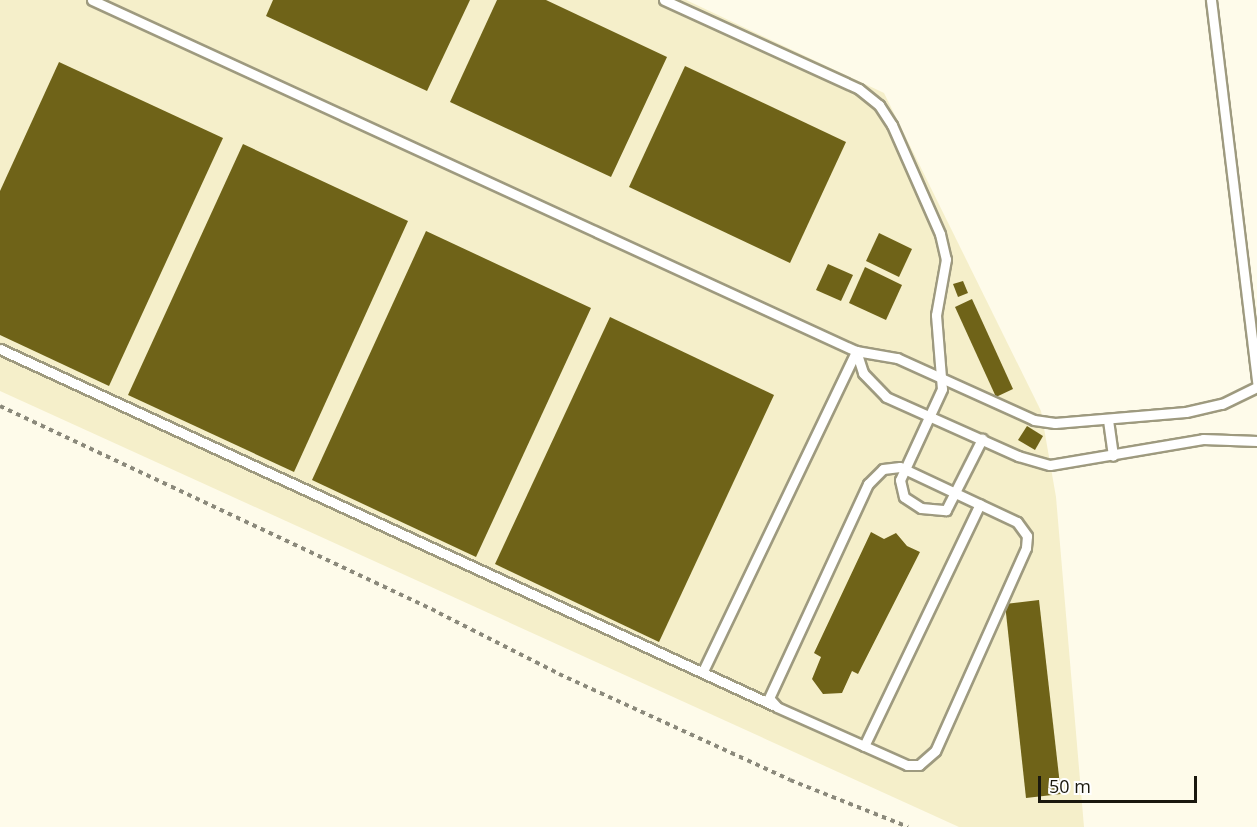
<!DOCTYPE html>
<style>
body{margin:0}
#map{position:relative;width:1257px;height:827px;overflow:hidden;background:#fefbea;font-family:"Open Sans",sans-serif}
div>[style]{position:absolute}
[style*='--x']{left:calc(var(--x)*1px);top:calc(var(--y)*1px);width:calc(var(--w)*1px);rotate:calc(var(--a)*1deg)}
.built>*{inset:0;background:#f5efca}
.building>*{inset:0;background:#6f6318}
.path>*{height:4px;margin-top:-2px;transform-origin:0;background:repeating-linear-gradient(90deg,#8b897b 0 4.5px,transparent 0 9px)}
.roads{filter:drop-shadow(2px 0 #9e9a7f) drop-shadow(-2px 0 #9e9a7f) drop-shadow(0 2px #9e9a7f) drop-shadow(0 -2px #9e9a7f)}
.service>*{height:9px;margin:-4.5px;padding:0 4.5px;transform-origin:4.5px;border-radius:4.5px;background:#fff}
span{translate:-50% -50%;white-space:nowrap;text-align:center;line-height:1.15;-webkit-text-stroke:6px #fff;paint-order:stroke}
.scale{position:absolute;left:1038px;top:776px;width:159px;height:27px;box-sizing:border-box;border:3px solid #1a180e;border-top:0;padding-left:8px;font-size:18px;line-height:21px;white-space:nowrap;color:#1a180e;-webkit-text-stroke:4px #fff;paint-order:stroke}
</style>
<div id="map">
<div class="built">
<i style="clip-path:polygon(0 0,686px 0,884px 93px,1041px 411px,1056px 497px,1084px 827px,959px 827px,0 391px)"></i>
</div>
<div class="building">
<i style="clip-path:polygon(273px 0,470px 0,427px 91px,266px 16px)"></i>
<i style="clip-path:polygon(497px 0,546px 0,667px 57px,611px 177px,450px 102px)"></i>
<i style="clip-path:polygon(59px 62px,223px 138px,109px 386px,0 335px,0 191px)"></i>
<i style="clip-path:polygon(685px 66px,846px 142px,790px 263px,629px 187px)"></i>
<i style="clip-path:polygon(243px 144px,408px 221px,294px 472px,128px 395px)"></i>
<i style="clip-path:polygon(426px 231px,591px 308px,476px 557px,312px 480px)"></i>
<i style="clip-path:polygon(879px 233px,912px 249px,899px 277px,866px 261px)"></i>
<i style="clip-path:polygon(828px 264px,853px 275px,841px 301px,816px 290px)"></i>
<i style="clip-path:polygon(865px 267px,902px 285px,886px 320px,849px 303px)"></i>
<i style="clip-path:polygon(963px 281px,968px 293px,958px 297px,953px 284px)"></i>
<i style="clip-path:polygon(972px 299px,1013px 389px,996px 397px,955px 307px)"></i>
<i style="clip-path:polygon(610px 317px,774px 395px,659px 642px,495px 564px)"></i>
<i style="clip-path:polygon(1027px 426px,1043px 436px,1035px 450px,1018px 440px)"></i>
<i style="clip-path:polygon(871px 532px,884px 539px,896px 533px,907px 546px,920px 552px,858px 674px,852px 671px,842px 693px,823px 694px,812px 679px,821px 657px,814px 653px)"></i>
<i style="clip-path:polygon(1039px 600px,1061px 794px,1026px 798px,1005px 604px)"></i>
</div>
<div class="path">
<i style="--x:0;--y:406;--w:485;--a:25.2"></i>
<i style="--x:439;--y:613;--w:135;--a:26.9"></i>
<i style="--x:559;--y:674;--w:254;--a:24.6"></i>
<i style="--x:790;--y:780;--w:127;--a:21.7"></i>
</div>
<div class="roads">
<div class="service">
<i style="--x:92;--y:0;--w:841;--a:24.68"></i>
<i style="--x:856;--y:351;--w:42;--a:9.7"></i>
<i style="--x:897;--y:358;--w:150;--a:24.3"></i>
<i style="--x:1034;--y:420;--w:21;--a:8"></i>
<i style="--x:1055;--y:423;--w:131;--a:-4.8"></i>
<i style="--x:1186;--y:412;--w:37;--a:-13"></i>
<i style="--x:1222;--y:404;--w:39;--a:-26"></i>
<i style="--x:664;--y:0;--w:214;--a:24.5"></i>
<i style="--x:859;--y:89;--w:26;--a:39"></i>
<i style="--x:879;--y:105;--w:24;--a:57"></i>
<i style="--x:892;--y:125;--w:119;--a:66.2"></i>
<i style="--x:940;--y:234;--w:26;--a:77"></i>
<i style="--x:946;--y:259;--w:57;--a:100.1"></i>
<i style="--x:936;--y:315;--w:74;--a:85.4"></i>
<i style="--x:942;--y:389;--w:100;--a:114.8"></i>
<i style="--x:900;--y:480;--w:17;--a:77"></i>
<i style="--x:904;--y:497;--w:20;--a:33"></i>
<i style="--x:921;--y:508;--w:25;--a:5"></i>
<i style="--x:946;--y:510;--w:80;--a:-63.1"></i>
<i style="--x:1211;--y:0;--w:385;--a:83.1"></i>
<i style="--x:0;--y:349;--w:851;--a:24.73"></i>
<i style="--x:856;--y:351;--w:23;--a:72"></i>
<i style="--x:863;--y:373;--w:33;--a:46"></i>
<i style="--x:886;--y:397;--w:145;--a:24.1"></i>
<i style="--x:1018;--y:456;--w:33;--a:16"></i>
<i style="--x:1050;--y:465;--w:155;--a:-9.6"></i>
<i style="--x:1203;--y:439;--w:54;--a:2.1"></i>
<i style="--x:1108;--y:420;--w:36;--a:82"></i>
<i style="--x:900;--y:467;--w:129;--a:25.2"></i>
<i style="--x:1017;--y:522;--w:17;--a:54"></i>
<i style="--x:1027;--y:536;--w:12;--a:95"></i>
<i style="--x:1026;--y:548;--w:222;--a:114.1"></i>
<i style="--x:935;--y:751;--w:21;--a:139"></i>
<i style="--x:919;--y:765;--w:12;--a:180"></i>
<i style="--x:907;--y:765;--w:142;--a:-156"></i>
<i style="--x:777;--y:707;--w:12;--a:-132"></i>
<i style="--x:769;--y:698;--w:236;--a:-65.2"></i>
<i style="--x:868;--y:484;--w:21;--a:-45"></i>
<i style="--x:883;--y:469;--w:17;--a:-7"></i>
<i style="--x:703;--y:671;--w:355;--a:-64.4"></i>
<i style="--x:864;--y:746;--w:268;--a:-64.4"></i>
</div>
</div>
<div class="scale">50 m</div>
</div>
